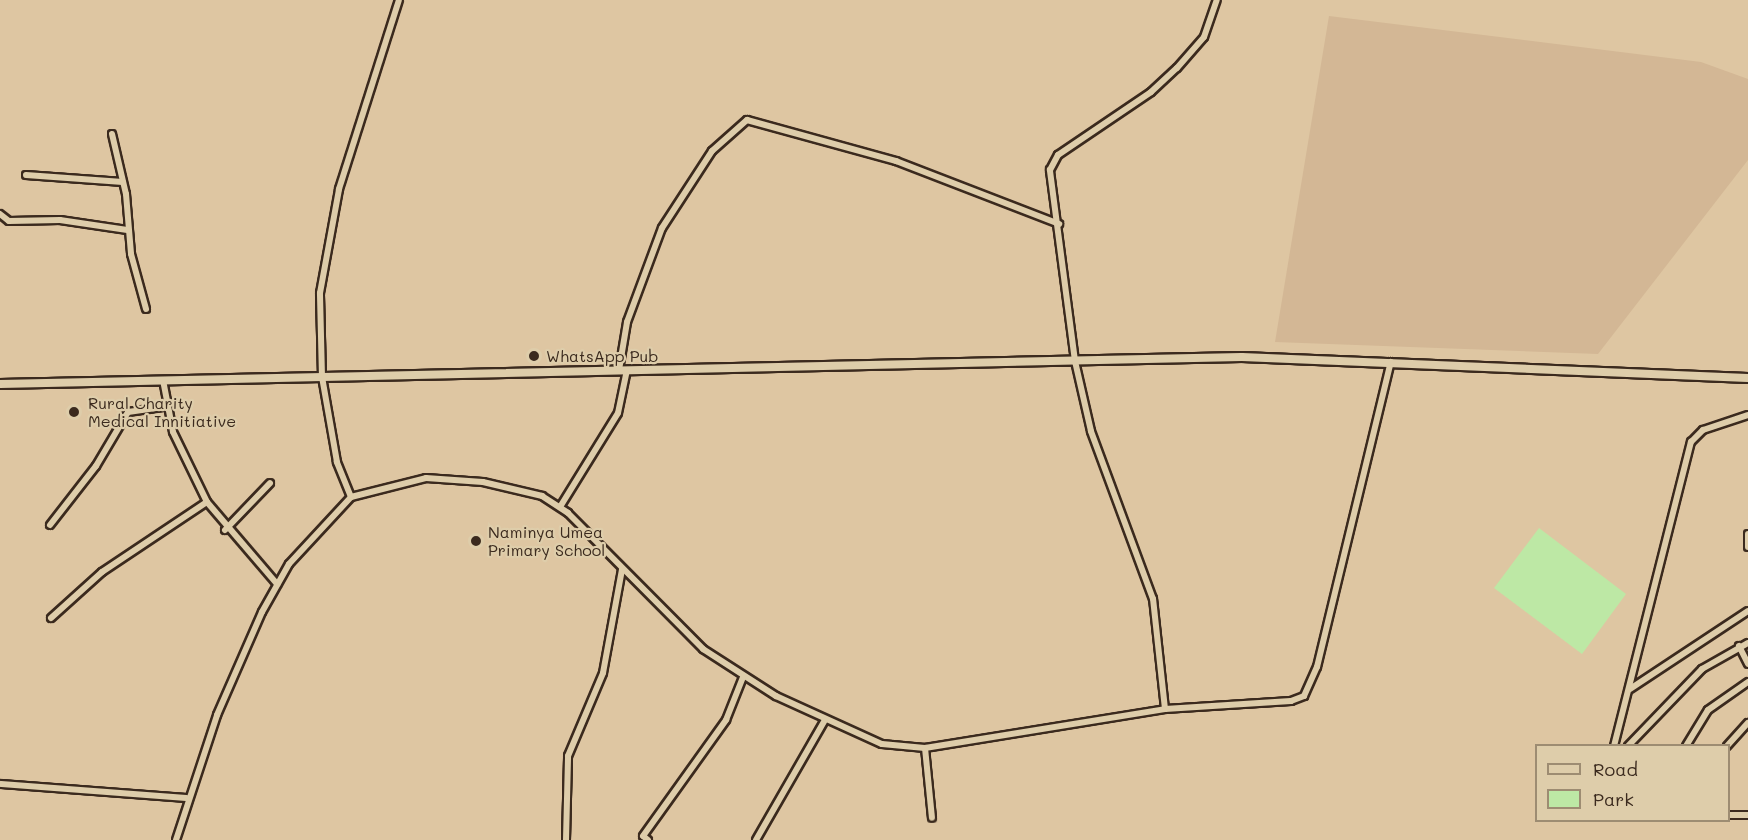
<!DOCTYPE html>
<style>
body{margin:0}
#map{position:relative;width:1748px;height:840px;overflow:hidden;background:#dec6a2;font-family:Mali,sans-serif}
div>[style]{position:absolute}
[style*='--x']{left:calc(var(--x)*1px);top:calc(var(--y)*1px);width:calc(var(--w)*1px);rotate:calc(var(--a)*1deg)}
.built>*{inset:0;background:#d3b795}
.green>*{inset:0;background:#bde8a5}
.roads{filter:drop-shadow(2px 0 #3b2a1e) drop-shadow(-2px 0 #3b2a1e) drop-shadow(0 2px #3b2a1e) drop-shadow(0 -2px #3b2a1e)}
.minor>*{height:6px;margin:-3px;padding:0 3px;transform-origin:3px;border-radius:3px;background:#decdaa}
.secondary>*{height:8px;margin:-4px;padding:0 4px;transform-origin:4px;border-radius:4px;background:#decdaa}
.dots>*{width:16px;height:16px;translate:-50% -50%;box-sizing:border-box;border:3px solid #decdaa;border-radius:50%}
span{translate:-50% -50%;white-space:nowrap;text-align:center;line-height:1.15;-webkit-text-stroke:4.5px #decdaa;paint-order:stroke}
.poi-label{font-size:16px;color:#3b2a1e}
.left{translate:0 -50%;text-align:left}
.legend{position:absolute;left:1535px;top:744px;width:195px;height:78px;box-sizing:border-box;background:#decdaa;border:2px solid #9d8c72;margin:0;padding:8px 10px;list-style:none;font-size:18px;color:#3b2a1e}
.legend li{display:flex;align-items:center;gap:12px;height:30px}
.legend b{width:30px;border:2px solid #9d8c72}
</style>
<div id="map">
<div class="built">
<i style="clip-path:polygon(1329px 16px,1701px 62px,1748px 79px,1748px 160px,1598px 354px,1275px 342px)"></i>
</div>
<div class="green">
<i style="clip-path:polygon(1539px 528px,1626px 594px,1582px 654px,1494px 588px)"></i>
</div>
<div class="roads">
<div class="minor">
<i style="--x:112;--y:134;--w:62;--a:76.9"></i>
<i style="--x:126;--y:194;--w:60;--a:85.2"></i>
<i style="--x:131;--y:254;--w:57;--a:74.7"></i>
<i style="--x:26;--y:175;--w:97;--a:4.1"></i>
<i style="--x:0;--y:214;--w:11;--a:38"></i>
<i style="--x:9;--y:221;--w:51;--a:-1.1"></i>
<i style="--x:60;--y:220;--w:68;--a:8.5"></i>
<i style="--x:619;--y:370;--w:49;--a:-80.5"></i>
<i style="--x:627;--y:322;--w:100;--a:-69.6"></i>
<i style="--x:662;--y:228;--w:92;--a:-57"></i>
<i style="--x:712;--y:151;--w:47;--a:-41.5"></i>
<i style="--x:747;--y:120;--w:155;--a:15.4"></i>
<i style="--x:896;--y:161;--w:175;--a:21.1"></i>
<i style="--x:163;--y:380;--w:53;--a:79.1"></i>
<i style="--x:173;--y:432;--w:78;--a:64.1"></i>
<i style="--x:207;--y:502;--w:108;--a:49.5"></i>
<i style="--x:351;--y:497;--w:77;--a:-14.2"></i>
<i style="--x:426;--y:478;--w:57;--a:4"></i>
<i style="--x:483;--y:482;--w:61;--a:13.3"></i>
<i style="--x:542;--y:496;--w:31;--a:33"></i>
<i style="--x:568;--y:513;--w:192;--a:45.2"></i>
<i style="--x:703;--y:649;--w:87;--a:32.8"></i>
<i style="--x:776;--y:696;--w:116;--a:24.4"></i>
<i style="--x:882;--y:744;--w:43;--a:5.3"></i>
<i style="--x:925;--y:748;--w:243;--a:-9.2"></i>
<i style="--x:1165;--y:709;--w:126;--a:-3.6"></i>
<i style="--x:1291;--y:701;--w:14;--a:-21"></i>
<i style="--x:1304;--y:696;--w:32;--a:-66"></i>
<i style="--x:1317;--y:667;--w:314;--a:-76.4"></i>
<i style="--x:560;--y:507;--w:110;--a:-58.3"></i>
<i style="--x:618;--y:413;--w:44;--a:-78.2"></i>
<i style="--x:50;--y:525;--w:75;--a:-52.1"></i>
<i style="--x:96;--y:466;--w:63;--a:-59.3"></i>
<i style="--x:128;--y:412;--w:37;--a:-8"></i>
<i style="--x:225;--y:530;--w:65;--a:-46.2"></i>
<i style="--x:1748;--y:534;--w:13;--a:90"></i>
<i style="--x:51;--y:618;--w:69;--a:-42"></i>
<i style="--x:102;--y:572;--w:126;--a:-33.7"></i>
<i style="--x:1739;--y:646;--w:20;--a:63"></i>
<i style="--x:1630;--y:689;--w:141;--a:-33.5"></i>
<i style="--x:1165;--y:709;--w:111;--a:-96.2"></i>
<i style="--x:1153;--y:599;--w:179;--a:-110.3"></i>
<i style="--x:1091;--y:431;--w:72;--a:-102.9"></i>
<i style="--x:1075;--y:361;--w:193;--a:-97.5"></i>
<i style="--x:1050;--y:170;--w:17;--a:-62"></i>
<i style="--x:1058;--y:155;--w:112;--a:-34.1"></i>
<i style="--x:1151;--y:92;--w:35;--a:-43"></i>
<i style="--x:1177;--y:68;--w:41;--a:-48.9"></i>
<i style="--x:1204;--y:37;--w:39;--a:-71"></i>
<i style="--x:1614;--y:746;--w:314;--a:-75.8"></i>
<i style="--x:1691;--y:442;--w:17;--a:-45"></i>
<i style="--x:1703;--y:430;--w:47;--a:-18.4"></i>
<i style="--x:1628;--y:746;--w:107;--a:-46.1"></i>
<i style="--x:1702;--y:669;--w:53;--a:-29.5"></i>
<i style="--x:1686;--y:746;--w:42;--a:-58.6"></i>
<i style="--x:1708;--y:710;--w:49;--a:-35"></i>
<i style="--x:1727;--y:746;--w:31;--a:-48"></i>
<i style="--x:925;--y:748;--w:70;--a:84.3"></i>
<i style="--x:0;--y:784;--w:187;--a:4.3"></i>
<i style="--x:1728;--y:815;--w:20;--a:0"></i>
<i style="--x:176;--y:840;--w:132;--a:-71.8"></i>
<i style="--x:217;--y:715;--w:112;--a:-66.4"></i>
<i style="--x:262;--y:612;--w:55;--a:-60.6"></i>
<i style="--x:289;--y:564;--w:91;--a:-47.2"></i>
<i style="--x:351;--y:497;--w:38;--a:-112"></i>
<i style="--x:337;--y:462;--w:86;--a:-100"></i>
<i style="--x:322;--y:377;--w:84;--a:-91.4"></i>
<i style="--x:320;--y:293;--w:106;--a:-79.6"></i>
<i style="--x:339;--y:189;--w:198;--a:-72.4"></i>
<i style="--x:566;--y:840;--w:84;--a:-88.6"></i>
<i style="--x:568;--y:756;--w:90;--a:-67.1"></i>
<i style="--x:603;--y:673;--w:106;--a:-79.6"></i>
<i style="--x:648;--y:840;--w:6;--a:-141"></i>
<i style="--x:643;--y:836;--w:143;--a:-54.4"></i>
<i style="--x:726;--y:720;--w:46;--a:-68.4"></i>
<i style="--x:756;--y:840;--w:138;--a:-60.1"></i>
</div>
<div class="secondary">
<i style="--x:0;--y:384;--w:1242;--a:-1.25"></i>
<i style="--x:1242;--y:357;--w:506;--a:2.38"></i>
</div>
</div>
<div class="dots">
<i style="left:534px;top:356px;background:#3b2a1e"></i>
<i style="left:74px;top:412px;background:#3b2a1e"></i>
<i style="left:476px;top:541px;background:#3b2a1e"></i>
</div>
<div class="poi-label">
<span class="left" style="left:546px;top:356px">WhatsApp Pub</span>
<span class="left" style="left:88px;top:412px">Rural Charity<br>Medical Innitiative</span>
<span class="left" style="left:488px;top:541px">Naminya Umea<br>Primary School</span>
</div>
<ul class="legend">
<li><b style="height:8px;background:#decdaa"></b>Road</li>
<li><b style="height:16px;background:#bde8a5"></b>Park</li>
</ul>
</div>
